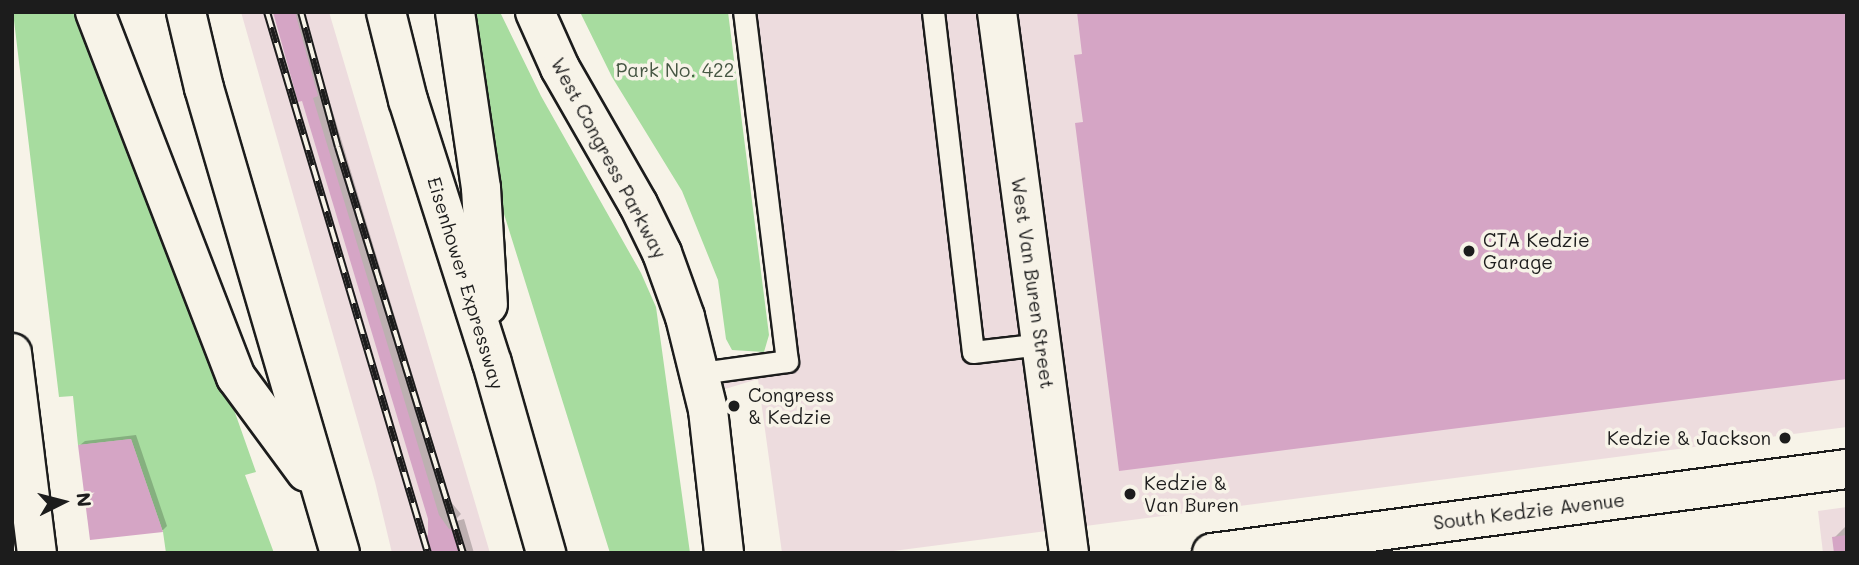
<!DOCTYPE html>
<style>
body{margin:0}
#map{position:relative;width:1859px;height:565px;overflow:hidden;background:#f7f3e8;font-family:Mali,sans-serif}
div>[style]{position:absolute}
[style*='--x']{left:calc(var(--x)*1px);top:calc(var(--y)*1px);width:calc(var(--w)*1px);rotate:calc(var(--a)*1deg)}
.built>*{inset:0;background:#eddcde}
.green>*{inset:0;background:#a7dc9f}
.shadow>*{inset:0;background:#0003}
.building>*{inset:0;background:#d5a5c5}
.roads{filter:drop-shadow(2px 0 #1c1c1c) drop-shadow(-2px 0 #1c1c1c) drop-shadow(0 2px #1c1c1c) drop-shadow(0 -2px #1c1c1c)}
.service>*{height:21px;margin:-10.5px;padding:0 10.5px;transform-origin:10.5px;border-radius:10.5px;background:#f7f3e8}
.minor>*{height:38px;margin:-19px;padding:0 19px;transform-origin:19px;border-radius:19px;background:#f7f3e8}
.tertiary>*{height:38px;margin:-19px;padding:0 19px;transform-origin:19px;border-radius:19px;background:#f7f3e8}
.secondary>*{height:38px;margin:-19px;padding:0 19px;transform-origin:19px;border-radius:19px;background:#f7f3e8}
.motorway>*{height:38px;margin:-19px;padding:0 19px;transform-origin:19px;border-radius:19px;background:#f7f3e8}
.rail>*{height:8px;margin-top:-4px;transform-origin:0;background:repeating-linear-gradient(90deg,#f7f3e8 0 16px,#1c1c1c 0 32px);box-sizing:border-box;border-block:2px solid #1c1c1c}
.dots>*{width:19px;height:19px;translate:-50% -50%;box-sizing:border-box;border:4px solid #f7f3e8;border-radius:50%}
span{translate:-50% -50%;white-space:nowrap;text-align:center;line-height:1.15;-webkit-text-stroke:7px #f7f3e8;paint-order:stroke}
.park-label{font-size:19px;color:#465643}
.street-label{font-size:19px;color:#1c1c1c}
.poi-label{font-size:19px;color:#1c1c1c}
.left{translate:0 -50%;text-align:left}
.right{translate:-100% -50%;text-align:right}
.frame{position:absolute;inset:0;border:14px solid #1c1c1c;pointer-events:none}
.north{position:absolute;left:28px;top:467px;width:70px;height:70px;-webkit-text-stroke:5px #f7f3e8;paint-order:stroke;rotate:84deg;font-size:19px;font-weight:700;line-height:28px;text-align:center;color:#1c1c1c}
.north::after{content:'';display:block;margin:auto;width:24px;height:32px;background:#1c1c1c;clip-path:polygon(50% 0,100% 100%,50% 72%,0 100%)}
</style>
<div id="map">
<div class="built">
<i style="clip-path:polygon(241px 12px,329px 12px,490px 553px,392px 553px,375px 482px)"></i>
<i style="clip-path:polygon(744px 12px,1847px 12px,1847px 427px,878px 553px,782px 553px,758px 379px,725px 389px,721px 370px,787px 361px)"></i>
<i style="clip-path:polygon(1847px 507px,1847px 553px,1823px 553px,1818px 511px)"></i>
</div>
<div class="green">
<i style="clip-path:polygon(13px 12px,77px 12px,210px 342px,256px 472px,245px 475px,274px 553px,166px 553px,163px 532px,131px 439px,78px 445px,73px 396px,59px 397px)"></i>
<i style="clip-path:polygon(471px 12px,500px 12px,541px 96px,641px 273px,656px 307px,690px 553px,610px 553px,504px 214px,492px 162px)"></i>
<i style="clip-path:polygon(580px 12px,728px 12px,769px 335px,764px 352px,732px 350px,726px 339px,718px 280px,682px 191px,612px 77px)"></i>
</div>
<div class="shadow">
<i style="clip-path:polygon(277px 12px,301px 12px,321px 87px,325px 86px,451px 502px,461px 514px,453px 522px,464px 519px,474px 553px,430px 553px,430px 519px)"></i>
<i style="clip-path:polygon(136px 435px,167px 526px,163px 530px,91px 538px,80px 445px,85px 441px)"></i>
<i style="clip-path:polygon(1847px 525px,1847px 553px,1834px 538px)"></i>
</div>
<div class="building">
<i style="clip-path:polygon(273px 12px,295px 12px,318px 96px,313px 98px,439px 515px,449px 529px,454px 527px,463px 553px,428px 553px,424px 537px,428px 535px,428px 519px,302px 101px,298px 102px)"></i>
<i style="clip-path:polygon(1077px 12px,1847px 12px,1847px 379px,1119px 471px,1075px 123px,1083px 122px,1074px 55px,1082px 54px)"></i>
<i style="clip-path:polygon(131px 439px,163px 532px,90px 540px,78px 445px)"></i>
<i style="clip-path:polygon(1847px 535px,1847px 553px,1834px 553px,1832px 537px)"></i>
</div>
<div class="roads">
<div class="service">
<i style="--x:933;--y:12;--w:342;--a:83.3"></i>
<i style="--x:973;--y:352;--w:68;--a:-6.7"></i>
<i style="--x:701;--y:373;--w:87;--a:-7.9"></i>
<i style="--x:787;--y:361;--w:352;--a:-97"></i>
</div>
<div class="minor">
<i style="--x:997;--y:12;--w:546;--a:82.42"></i>
</div>
<div class="tertiary">
<i style="--x:535;--y:12;--w:61;--a:65.9"></i>
<i style="--x:560;--y:68;--w:157;--a:60.2"></i>
<i style="--x:638;--y:204;--w:55;--a:63.9"></i>
<i style="--x:662;--y:253;--w:68;--a:70.2"></i>
<i style="--x:685;--y:317;--w:96;--a:76.1"></i>
<i style="--x:708;--y:410;--w:144;--a:83.6"></i>
<i style="--x:12;--y:353;--w:202;--a:82.9"></i>
</div>
<div class="secondary">
<i style="--x:1212;--y:553;--w:641;--a:-7.54"></i>
</div>
<div class="motorway">
<i style="--x:95;--y:12;--w:391;--a:68.9"></i>
<i style="--x:236;--y:377;--w:118;--a:53.6"></i>
<i style="--x:186;--y:12;--w:78;--a:76.7"></i>
<i style="--x:204;--y:88;--w:484;--a:73.7"></i>
<i style="--x:386;--y:12;--w:91;--a:76"></i>
<i style="--x:408;--y:100;--w:276;--a:72.3"></i>
<i style="--x:492;--y:363;--w:198;--a:74.1"></i>
<i style="--x:455;--y:12;--w:178;--a:81.6"></i>
<i style="--x:481;--y:188;--w:117;--a:86.6"></i>
</div>
</div>
<div class="rail">
<i style="--x:267;--y:12;--w:564;--a:73.43"></i>
<i style="--x:301;--y:12;--w:140;--a:74.7"></i>
<i style="--x:338;--y:147;--w:425;--a:72.9"></i>
</div>
<div class="dots">
<i style="left:1469px;top:251px;background:#1c1c1c"></i>
<i style="left:734px;top:406px;background:#1c1c1c"></i>
<i style="left:1785px;top:438px;background:#1c1c1c"></i>
<i style="left:1130px;top:494px;background:#1c1c1c"></i>
</div>
<div class="park-label">
<span style="left:675px;top:70px">Park No. 422</span>
</div>
<div class="street-label">
<span style="left:609px;top:158px;rotate:62deg">West Congress Parkway</span>
<span style="left:466px;top:283px;rotate:73deg">Eisenhower Expressway</span>
<span style="left:1033px;top:283px;rotate:82deg">West Van Buren Street</span>
<span style="left:1529px;top:511px;rotate:-7deg">South Kedzie Avenue</span>
</div>
<div class="poi-label">
<span class="left" style="left:1483px;top:251px">CTA Kedzie<br>Garage</span>
<span class="left" style="left:748px;top:406px">Congress<br>&amp; Kedzie</span>
<span class="right" style="left:1771px;top:438px">Kedzie &amp; Jackson</span>
<span class="left" style="left:1144px;top:494px">Kedzie &amp;<br>Van Buren</span>
</div>
<div class="frame"></div>
<div class="north">N</div>
</div>
